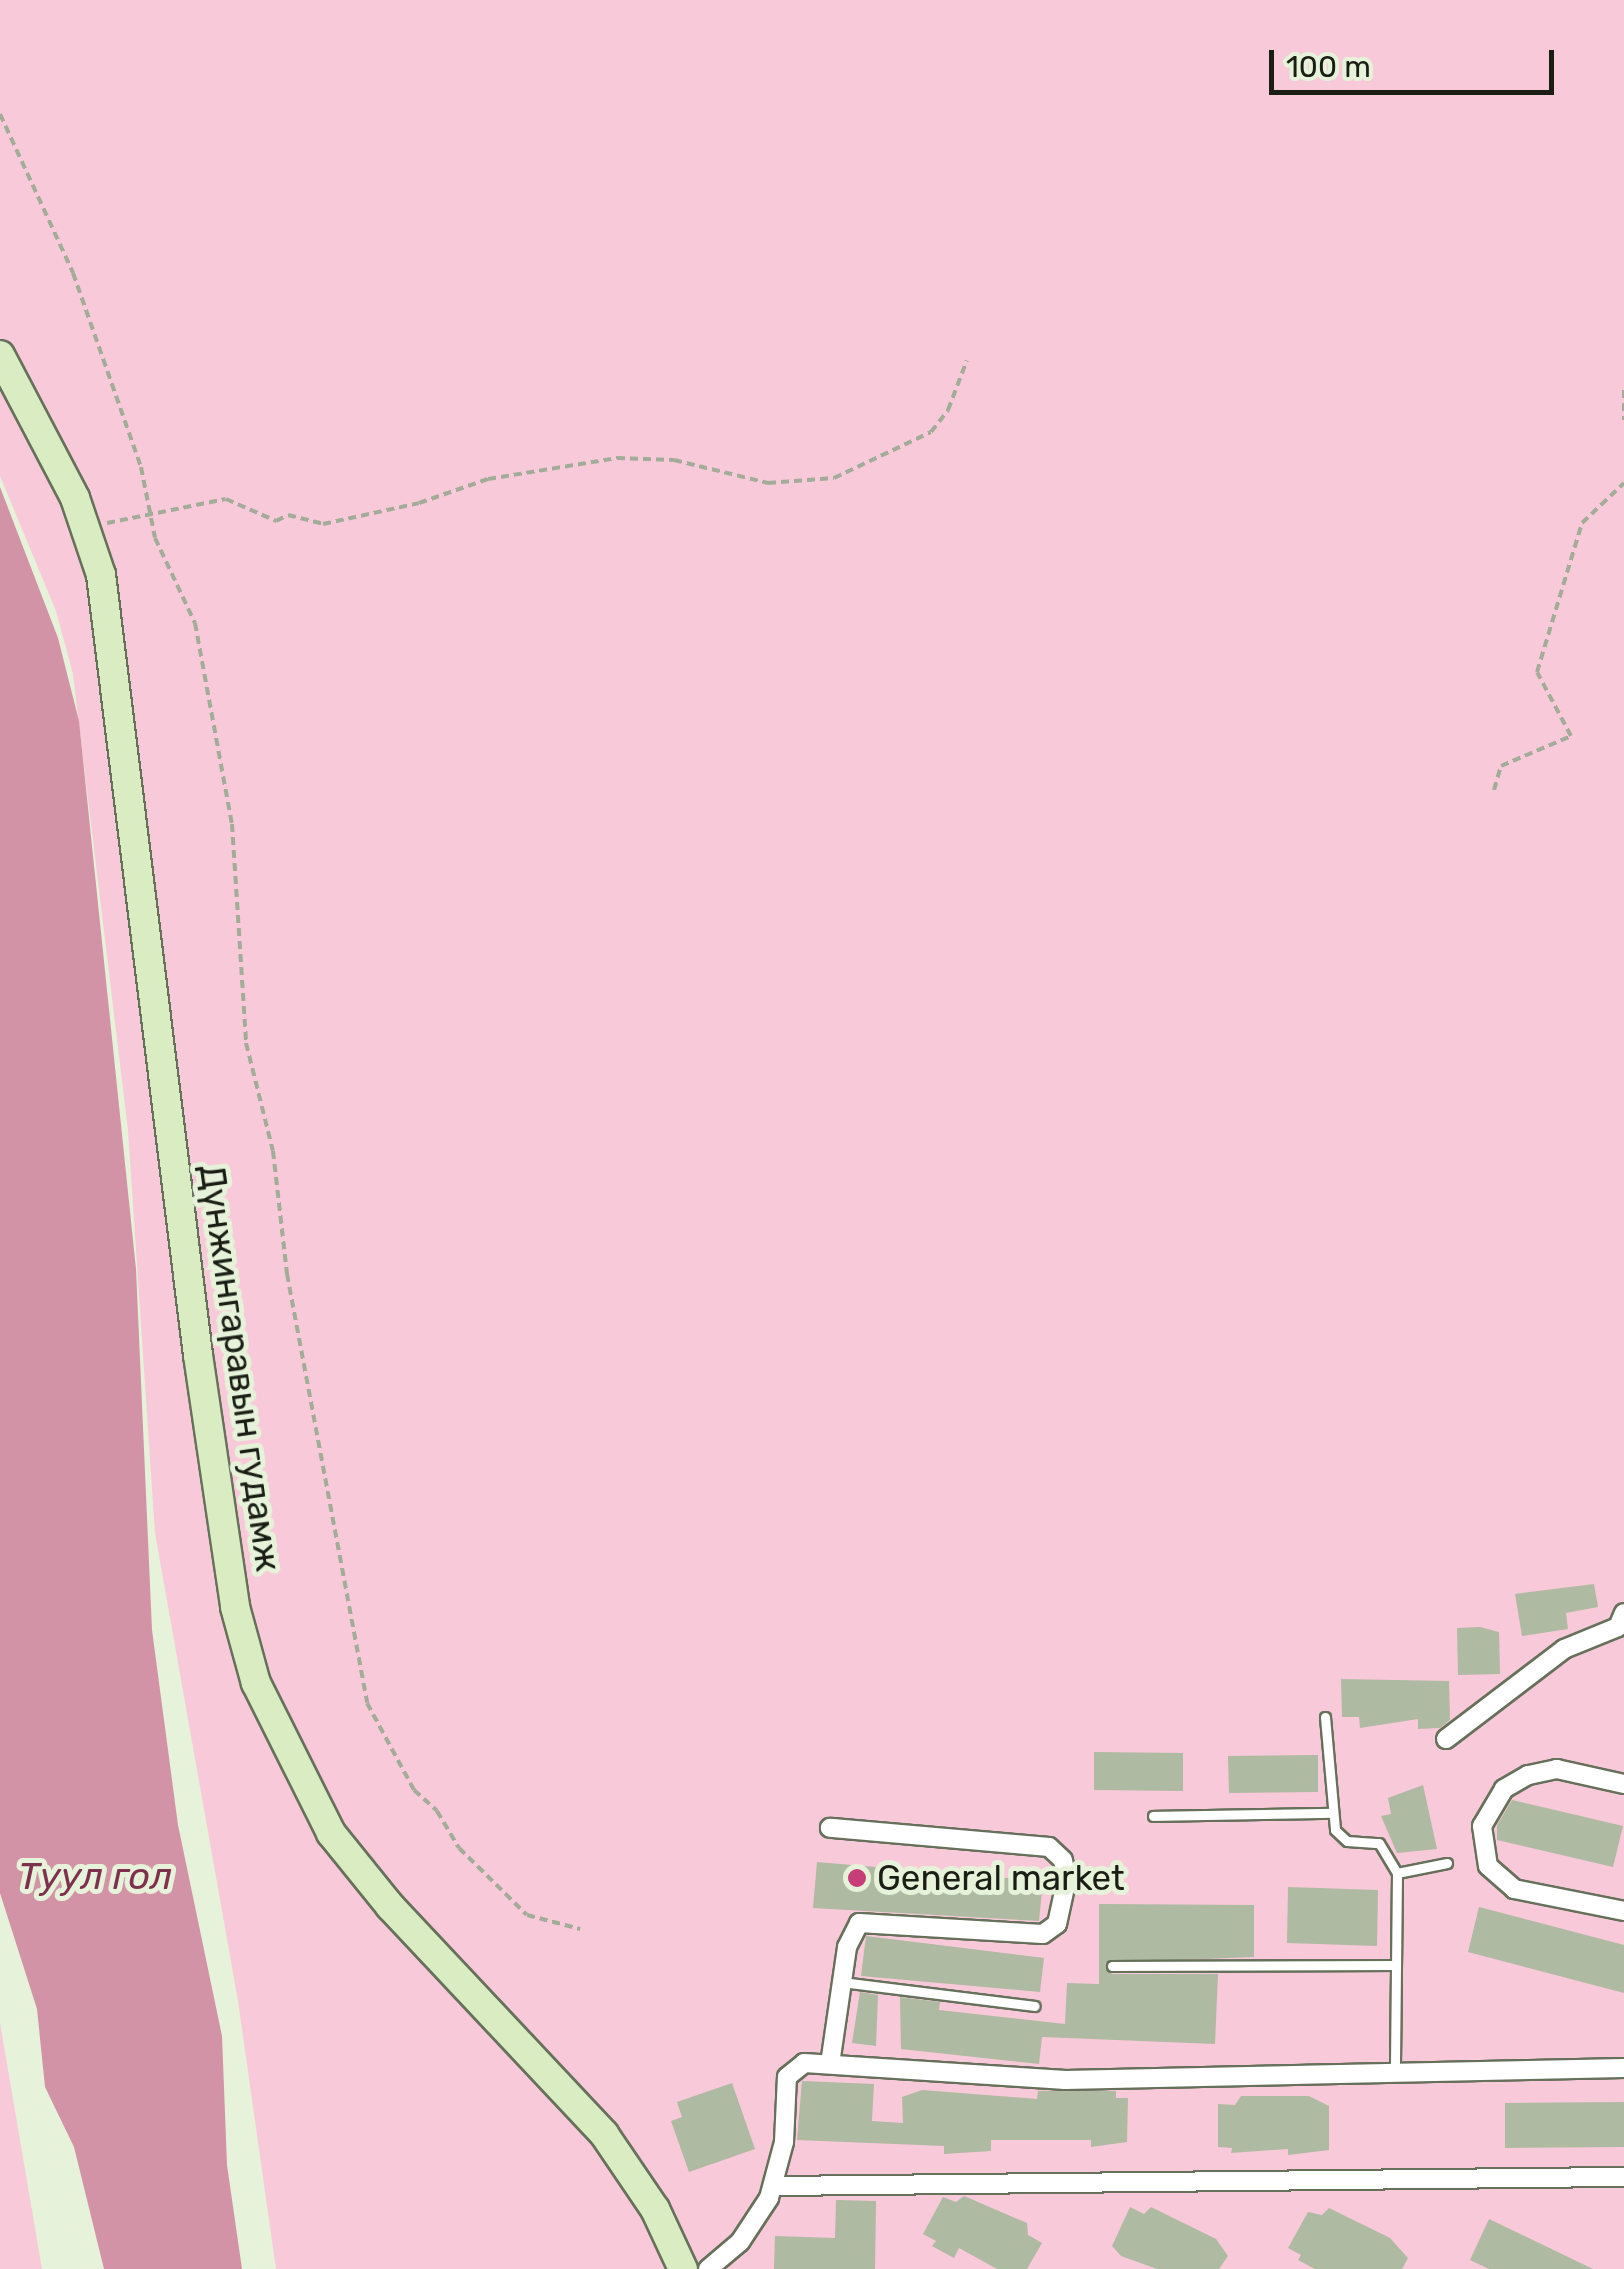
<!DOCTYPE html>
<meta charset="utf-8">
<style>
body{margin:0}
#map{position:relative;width:1624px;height:2269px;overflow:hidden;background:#e6f2d9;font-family:Rubik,sans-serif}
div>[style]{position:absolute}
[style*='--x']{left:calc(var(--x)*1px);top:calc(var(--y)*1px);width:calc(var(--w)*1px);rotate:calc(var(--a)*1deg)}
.green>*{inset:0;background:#f8c9d8}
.water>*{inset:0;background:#d293a7}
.building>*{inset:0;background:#aebaa2}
.path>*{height:4px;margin-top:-2px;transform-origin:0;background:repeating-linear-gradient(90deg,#a3ac98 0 8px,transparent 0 13px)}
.roads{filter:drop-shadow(2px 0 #66705a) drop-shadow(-2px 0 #66705a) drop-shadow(0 2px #66705a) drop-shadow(0 -2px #66705a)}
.service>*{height:9px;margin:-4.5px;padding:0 4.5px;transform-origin:4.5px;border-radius:4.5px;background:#fff}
.minor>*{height:18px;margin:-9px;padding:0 9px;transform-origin:9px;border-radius:9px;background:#fff}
.primary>*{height:28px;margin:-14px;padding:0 14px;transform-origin:14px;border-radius:14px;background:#d9ecc2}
.dots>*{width:28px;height:28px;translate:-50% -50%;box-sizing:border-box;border:5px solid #e6f2d9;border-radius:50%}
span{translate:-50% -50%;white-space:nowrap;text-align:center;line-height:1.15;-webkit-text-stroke:10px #e6f2d9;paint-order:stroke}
.street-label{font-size:35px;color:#1a1e15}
.poi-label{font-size:35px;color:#1a1e15}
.left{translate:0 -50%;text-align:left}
.water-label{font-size:38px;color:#7d314f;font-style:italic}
.scale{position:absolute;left:1269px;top:50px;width:285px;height:45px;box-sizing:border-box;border:5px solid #1a1e15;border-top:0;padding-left:12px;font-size:30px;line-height:35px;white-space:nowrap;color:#1a1e15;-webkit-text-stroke:8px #e6f2d9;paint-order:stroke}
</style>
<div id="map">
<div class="green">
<i style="clip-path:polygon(0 0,1624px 0,1624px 2269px,276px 2269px,238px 2001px,155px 1533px,128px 1130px,73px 674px,56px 611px,0 476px)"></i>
<i style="clip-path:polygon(0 2023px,42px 2269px,0 2269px)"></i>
</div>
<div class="water">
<i style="clip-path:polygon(0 487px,58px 638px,79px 721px,136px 1269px,152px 1630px,178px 1825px,222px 2036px,227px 2165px,242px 2269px,104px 2269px,74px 2147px,45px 2087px,37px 2009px,0 1893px)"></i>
</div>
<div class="building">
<i style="clip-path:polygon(1594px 1584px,1598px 1607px,1566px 1613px,1568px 1629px,1522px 1636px,1515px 1594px)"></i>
<i style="clip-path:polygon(1480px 1627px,1499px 1632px,1500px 1674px,1458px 1675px,1457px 1628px)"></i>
<i style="clip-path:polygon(1341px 1679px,1449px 1681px,1450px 1720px,1440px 1728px,1418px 1729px,1418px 1719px,1360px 1728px,1359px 1717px,1342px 1717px)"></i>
<i style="clip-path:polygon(1094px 1752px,1183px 1753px,1183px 1791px,1094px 1790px)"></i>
<i style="clip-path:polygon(1318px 1755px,1318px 1792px,1229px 1793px,1228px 1756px)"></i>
<i style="clip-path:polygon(1423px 1785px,1437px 1849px,1397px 1853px,1381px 1816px,1391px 1814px,1388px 1798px)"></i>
<i style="clip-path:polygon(1512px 1800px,1623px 1826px,1613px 1867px,1497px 1840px,1497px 1825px)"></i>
<i style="clip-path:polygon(817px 1862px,1043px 1881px,1039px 1921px,813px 1908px)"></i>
<i style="clip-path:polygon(1288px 1887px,1378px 1890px,1377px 1946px,1287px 1943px)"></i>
<i style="clip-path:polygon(1099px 1904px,1254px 1905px,1254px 1957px,1105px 1963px,1112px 1974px,1218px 1974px,1215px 2044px,1042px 2037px,1039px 2064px,901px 2049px,900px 1997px,940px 2002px,939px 2010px,1065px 2024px,1067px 1983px,1099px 1984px)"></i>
<i style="clip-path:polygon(1479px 1907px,1624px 1945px,1624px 1993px,1468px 1952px)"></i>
<i style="clip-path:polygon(866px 1936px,1044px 1958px,1040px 1992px,861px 1976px)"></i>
<i style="clip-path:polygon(860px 1992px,878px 1995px,876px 2046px,852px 2043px)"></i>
<i style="clip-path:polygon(802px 2081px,874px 2084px,872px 2121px,903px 2123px,902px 2097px,922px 2090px,1037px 2099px,1038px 2091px,1116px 2091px,1116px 2098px,1128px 2098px,1127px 2142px,1091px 2147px,1091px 2140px,991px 2140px,991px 2151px,944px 2154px,944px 2146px,797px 2140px)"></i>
<i style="clip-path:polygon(732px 2083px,755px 2149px,689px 2172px,671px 2121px,682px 2117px,677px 2102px)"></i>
<i style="clip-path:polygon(1241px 2096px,1309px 2096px,1329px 2106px,1329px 2150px,1288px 2155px,1288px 2149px,1231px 2153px,1232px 2148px,1218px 2147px,1218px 2104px,1235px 2105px)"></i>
<i style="clip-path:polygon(1624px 2102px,1624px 2147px,1505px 2148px,1505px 2103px)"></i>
<i style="clip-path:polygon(964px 2196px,1027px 2223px,1028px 2235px,1042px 2243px,1027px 2269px,997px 2269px,959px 2248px,954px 2258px,932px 2246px,936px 2241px,923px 2234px,943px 2197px,956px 2202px)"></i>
<i style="clip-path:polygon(836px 2200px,876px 2201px,875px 2269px,774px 2269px,775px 2236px,835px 2238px)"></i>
<i style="clip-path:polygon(1130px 2207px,1144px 2214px,1151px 2207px,1216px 2239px,1228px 2256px,1219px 2269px,1157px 2269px,1121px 2256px,1112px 2246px)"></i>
<i style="clip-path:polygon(1329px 2208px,1390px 2238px,1408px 2258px,1402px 2269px,1315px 2269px,1298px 2260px,1301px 2255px,1288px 2248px,1308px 2212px,1322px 2215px)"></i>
<i style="clip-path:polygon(1489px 2219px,1593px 2269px,1489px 2269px,1470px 2260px)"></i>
</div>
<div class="path">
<i style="--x:0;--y:114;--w:175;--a:65.3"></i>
<i style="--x:73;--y:273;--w:206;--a:70.7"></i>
<i style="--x:141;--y:467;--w:72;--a:78.8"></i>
<i style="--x:155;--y:538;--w:94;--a:64.8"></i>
<i style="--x:195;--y:623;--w:204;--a:79.6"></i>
<i style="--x:232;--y:824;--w:219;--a:86.3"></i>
<i style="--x:246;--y:1043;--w:111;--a:76"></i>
<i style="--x:273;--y:1151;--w:124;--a:83.5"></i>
<i style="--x:287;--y:1274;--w:436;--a:79.4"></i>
<i style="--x:367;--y:1703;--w:99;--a:61.6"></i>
<i style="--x:414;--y:1790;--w:31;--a:42"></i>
<i style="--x:437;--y:1811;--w:43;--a:59.3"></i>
<i style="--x:459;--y:1848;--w:95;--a:44.6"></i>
<i style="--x:527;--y:1915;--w:55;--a:14.8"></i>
<i style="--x:1624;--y:390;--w:30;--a:90"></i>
<i style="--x:107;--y:523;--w:121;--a:-11.4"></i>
<i style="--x:226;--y:499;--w:55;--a:23.7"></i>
<i style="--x:276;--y:521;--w:13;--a:-27"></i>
<i style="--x:288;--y:515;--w:36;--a:14"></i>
<i style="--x:323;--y:524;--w:98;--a:-12.3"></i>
<i style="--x:419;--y:503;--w:73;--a:-19.2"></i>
<i style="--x:488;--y:479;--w:131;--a:-9.2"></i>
<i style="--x:617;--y:458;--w:57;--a:2"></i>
<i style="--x:674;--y:460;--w:97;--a:13.7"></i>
<i style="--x:768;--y:483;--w:66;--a:-4.3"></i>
<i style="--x:834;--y:478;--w:107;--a:-25.4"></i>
<i style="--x:931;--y:432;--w:28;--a:-52"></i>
<i style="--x:948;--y:410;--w:53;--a:-69.2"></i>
<i style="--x:1494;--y:790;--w:25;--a:-74"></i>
<i style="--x:1501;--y:766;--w:76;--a:-23.2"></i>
<i style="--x:1571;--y:736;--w:72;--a:-118"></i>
<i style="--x:1537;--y:672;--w:156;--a:-73.2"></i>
<i style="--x:1582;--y:523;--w:58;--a:-43.6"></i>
</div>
<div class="roads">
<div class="service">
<i style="--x:1325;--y:1717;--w:113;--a:84.9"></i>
<i style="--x:1335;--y:1830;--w:16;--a:43"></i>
<i style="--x:1347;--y:1841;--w:32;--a:4"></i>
<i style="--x:1379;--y:1843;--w:35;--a:59"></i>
<i style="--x:1397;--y:1873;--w:199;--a:90.6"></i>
<i style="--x:1153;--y:1816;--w:177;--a:-1"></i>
<i style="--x:1397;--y:1873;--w:51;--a:-11.3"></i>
<i style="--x:1112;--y:1966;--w:282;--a:-0.2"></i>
<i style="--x:842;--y:1982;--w:194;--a:7.1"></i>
</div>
<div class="minor">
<i style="--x:1446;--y:1739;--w:148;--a:-37.3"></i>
<i style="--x:1564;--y:1649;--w:58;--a:-22.2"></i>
<i style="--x:1618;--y:1627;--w:15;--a:-67"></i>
<i style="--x:1624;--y:1784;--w:69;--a:-167.4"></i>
<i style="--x:1557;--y:1769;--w:30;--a:168"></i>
<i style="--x:1528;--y:1775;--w:28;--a:150"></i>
<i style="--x:1504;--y:1789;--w:43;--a:120.7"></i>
<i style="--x:1482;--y:1826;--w:40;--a:81.5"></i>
<i style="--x:1488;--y:1866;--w:35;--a:41"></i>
<i style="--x:1514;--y:1889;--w:112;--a:11.3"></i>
<i style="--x:830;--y:2064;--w:118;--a:-81.7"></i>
<i style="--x:847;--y:1947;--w:27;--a:-63"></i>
<i style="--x:859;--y:1923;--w:184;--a:3.4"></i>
<i style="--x:1043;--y:1934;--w:17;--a:-36"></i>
<i style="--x:1057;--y:1924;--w:47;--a:-77.7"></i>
<i style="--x:1067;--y:1878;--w:18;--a:-103"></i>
<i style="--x:1063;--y:1860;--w:19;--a:-137"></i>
<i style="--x:1049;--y:1847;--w:220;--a:-175"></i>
<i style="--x:774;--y:2186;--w:850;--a:-0.61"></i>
<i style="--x:708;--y:2269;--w:42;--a:-40.2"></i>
<i style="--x:740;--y:2242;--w:53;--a:-56.6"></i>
<i style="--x:769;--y:2198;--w:58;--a:-75"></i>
<i style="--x:784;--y:2142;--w:65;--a:-87.4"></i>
<i style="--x:787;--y:2077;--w:22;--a:-39"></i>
<i style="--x:804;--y:2063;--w:262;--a:3.7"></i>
<i style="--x:1065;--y:2080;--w:559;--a:-1.23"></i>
</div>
<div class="primary">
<i style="--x:0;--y:355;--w:161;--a:62.3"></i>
<i style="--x:75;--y:498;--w:81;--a:71.3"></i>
<i style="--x:101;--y:575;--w:786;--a:82.91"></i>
<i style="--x:198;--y:1355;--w:255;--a:81.6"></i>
<i style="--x:235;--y:1607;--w:79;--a:74.6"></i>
<i style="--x:256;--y:1683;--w:168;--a:63.4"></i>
<i style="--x:331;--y:1833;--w:94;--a:51.1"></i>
<i style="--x:390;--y:1906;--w:313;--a:46.8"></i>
<i style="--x:604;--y:2134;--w:91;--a:55.8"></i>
<i style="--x:655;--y:2209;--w:66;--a:65"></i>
</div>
</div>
<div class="dots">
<i style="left:857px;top:1878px;background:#c63d78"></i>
</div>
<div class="street-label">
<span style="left:240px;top:1368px;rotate:82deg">Дүнжингаравын гудамж</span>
</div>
<div class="poi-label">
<span class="left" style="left:877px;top:1878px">General market</span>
</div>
<div class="water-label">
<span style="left:95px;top:1877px">Туул гол</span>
</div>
<div class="scale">100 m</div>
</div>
